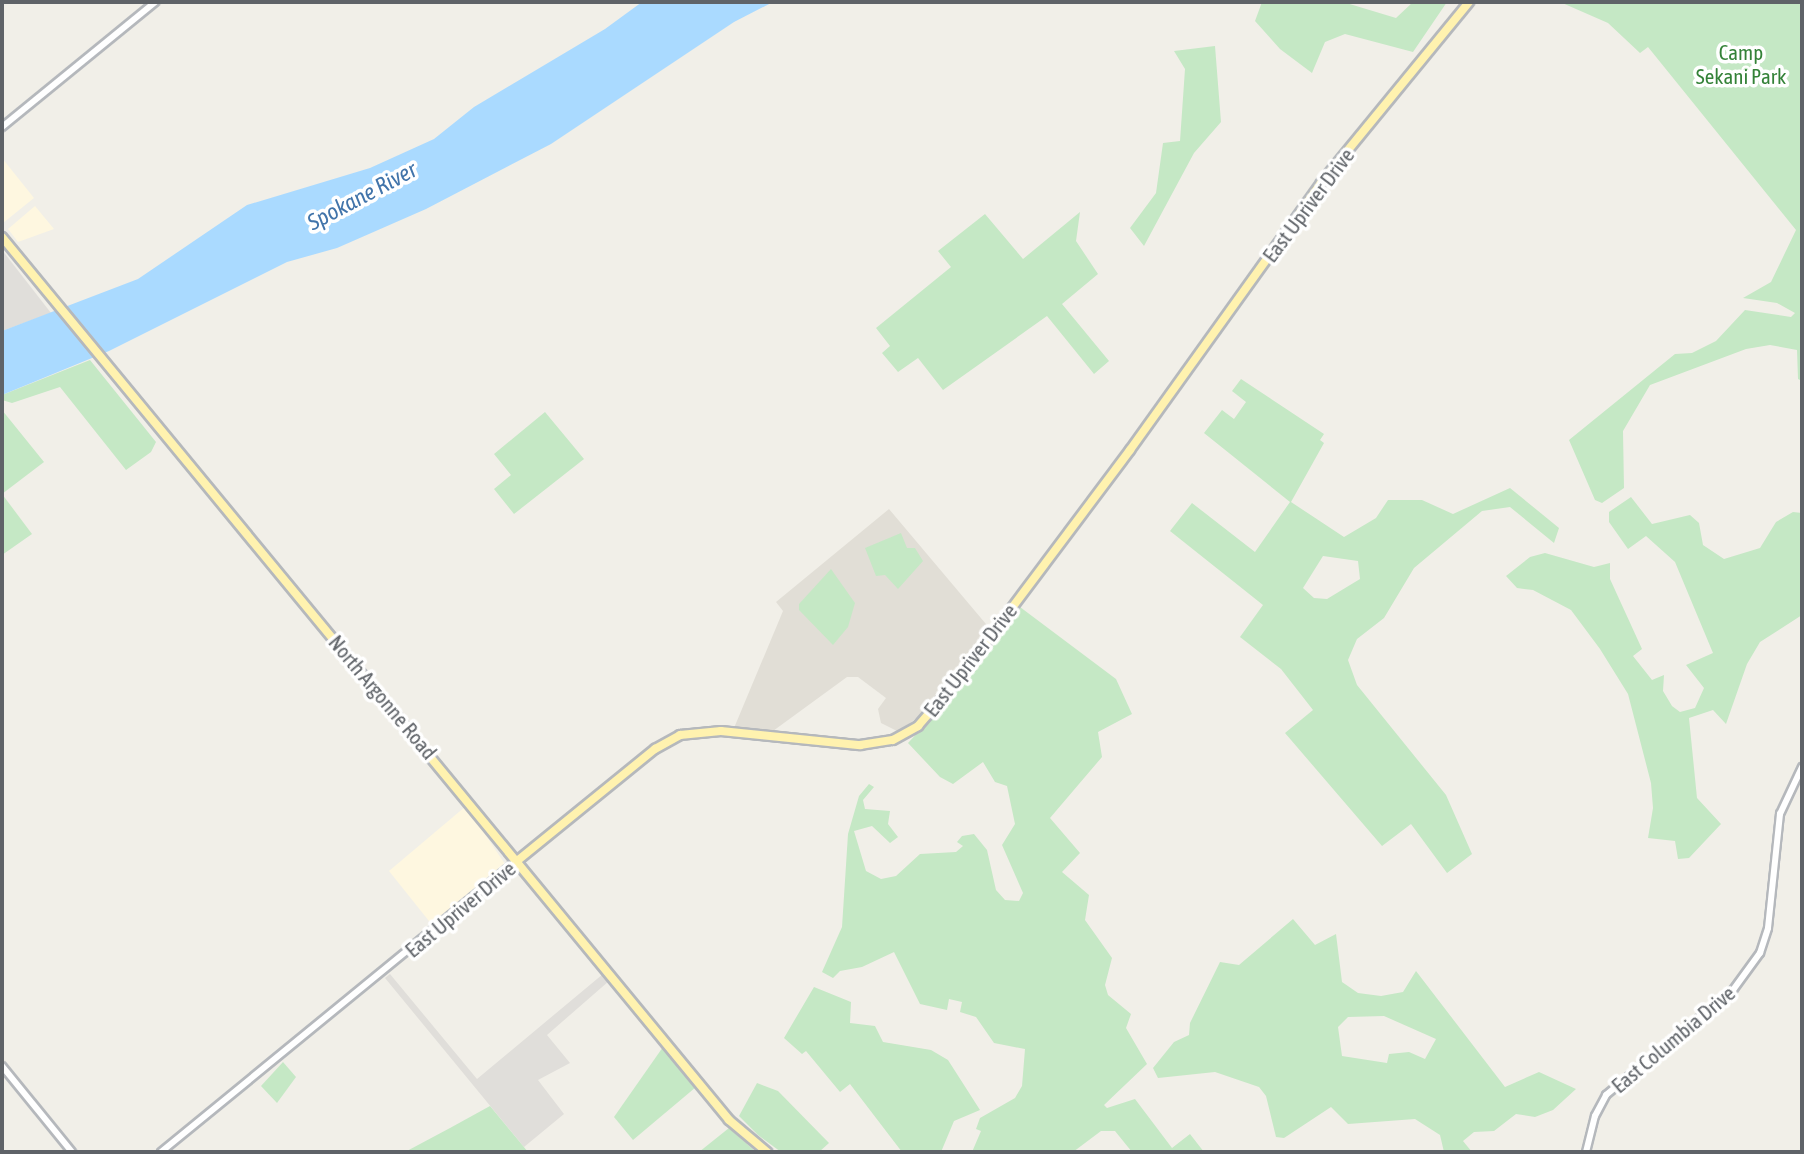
<!DOCTYPE html>
<style>
body{margin:0}
#map{position:relative;width:1804px;height:1154px;overflow:hidden;background:#f1efe8;font-family:"Asap Condensed",sans-serif}
div>[style]{position:absolute}
[style*='--x']{left:calc(var(--x)*1px);top:calc(var(--y)*1px);width:calc(var(--w)*1px);rotate:calc(var(--a)*1deg)}
.commercial>*{inset:0;background:#fef7e0}
.industrial>*{inset:0;background:#e0deda}
.education>*{inset:0;background:#e1ded6}
.green>*{inset:0;background:#c5e8c5}
.water>*{inset:0;background:#aadaff}
.roads{filter:drop-shadow(2px 0 #b5b8bc) drop-shadow(-2px 0 #b5b8bc) drop-shadow(0 2px #b5b8bc) drop-shadow(0 -2px #b5b8bc)}
.minor>*{height:6px;margin:-3px;padding:0 3px;transform-origin:3px;border-radius:3px;background:#fff}
.major>*{height:8px;margin:-4px;padding:0 4px;transform-origin:4px;border-radius:4px;background:#fff2af}
span{translate:-50% -50%;white-space:nowrap;text-align:center;line-height:1.15;-webkit-text-stroke:7px #fff;paint-order:stroke}
.park-label{font-size:21px;color:#348238}
.street-label{font-size:21px;color:#5f6368}
.water-label{font-size:23px;color:#4174aa;font-style:italic}
.frame{position:absolute;inset:0;border:4px solid #5f6368;pointer-events:none}
</style>
<div id="map">
<div class="commercial">
<i style="clip-path:polygon(2px 158px,34px 198px,3px 223px,2px 221px)"></i>
<i style="clip-path:polygon(35px 206px,54px 229px,18px 242px,8px 229px)"></i>
<i style="clip-path:polygon(466px 806px,505px 864px,433px 926px,389px 871px)"></i>
</div>
<div class="industrial">
<i style="clip-path:polygon(2px 250px,51px 313px,2px 331px)"></i>
<i style="clip-path:polygon(390px 974px,477px 1079px,603px 974px,609px 981px,547px 1035px,570px 1063px,538px 1080px,564px 1114px,524px 1147px,385px 978px)"></i>
</div>
<div class="education">
<i style="clip-path:polygon(889px 509px,991px 630px,925px 711px,899px 732px,881px 723px,878px 709px,886px 698px,858px 677px,847px 677px,773px 731px,734px 728px,783px 611px,776px 602px)"></i>
</div>
<div class="green">
<i style="clip-path:polygon(1262px 2px,1343px 2px,1396px 18px,1413px 2px,1447px 2px,1413px 52px,1345px 34px,1325px 42px,1312px 73px,1280px 49px,1255px 21px)"></i>
<i style="clip-path:polygon(1560px 2px,1802px 2px,1802px 381px,1798px 379px,1797px 350px,1770px 345px,1746px 349px,1650px 385px,1623px 431px,1624px 488px,1602px 503px,1595px 500px,1569px 440px,1675px 354px,1692px 353px,1716px 341px,1745px 310px,1791px 317px,1795px 313px,1777px 303px,1743px 298px,1771px 282px,1796px 230px,1648px 47px,1640px 53px,1608px 23px)"></i>
<i style="clip-path:polygon(1215px 46px,1221px 122px,1194px 153px,1144px 246px,1130px 228px,1156px 193px,1163px 143px,1180px 141px,1185px 69px,1174px 51px)"></i>
<i style="clip-path:polygon(1080px 212px,1076px 241px,1098px 274px,1062px 304px,1109px 361px,1094px 374px,1047px 316px,943px 390px,918px 358px,898px 372px,882px 353px,890px 346px,876px 328px,951px 267px,938px 251px,985px 214px,1023px 259px)"></i>
<i style="clip-path:polygon(90px 360px,156px 442px,151px 452px,126px 470px,60px 387px,12px 403px,2px 400px,2px 395px)"></i>
<i style="clip-path:polygon(evenodd,1241px 379px,1324px 434px,1320px 440px,1324px 443px,1291px 502px,1344px 537px,1376px 518px,1388px 500px,1422px 500px,1453px 514px,1510px 488px,1559px 528px,1554px 543px,1510px 507px,1482px 511px,1414px 568px,1384px 618px,1357px 639px,1348px 660px,1357px 685px,1446px 795px,1472px 854px,1447px 873px,1411px 824px,1382px 846px,1285px 733px,1313px 710px,1281px 669px,1240px 637px,1263px 605px,1170px 531px,1192px 503px,1255px 552px,1290px 502px,1204px 433px,1222px 410px,1234px 419px,1246px 402px,1232px 391px,1241px 379px,1323px 556px,1358px 561px,1360px 579px,1327px 599px,1314px 598px,1303px 588px,1323px 556px)"></i>
<i style="clip-path:polygon(2px 410px,44px 462px,2px 494px,32px 534px,2px 555px)"></i>
<i style="clip-path:polygon(545px 412px,584px 459px,514px 514px,494px 489px,511px 475px,494px 454px)"></i>
<i style="clip-path:polygon(1631px 497px,1652px 524px,1690px 515px,1699px 523px,1703px 545px,1724px 559px,1760px 548px,1776px 522px,1793px 512px,1802px 513px,1802px 615px,1760px 642px,1747px 664px,1726px 724px,1713px 710px,1689px 718px,1697px 798px,1721px 824px,1689px 858px,1678px 859px,1675px 841px,1648px 838px,1653px 808px,1651px 783px,1628px 694px,1600px 649px,1571px 610px,1533px 590px,1517px 588px,1506px 576px,1530px 557px,1545px 553px,1594px 567px,1610px 563px,1610px 579px,1642px 649px,1633px 656px,1652px 680px,1664px 675px,1663px 691px,1672px 706px,1680px 712px,1695px 708px,1704px 688px,1686px 665px,1713px 653px,1675px 562px,1646px 536px,1628px 549px,1609px 522px,1609px 512px)"></i>
<i style="clip-path:polygon(901px 533px,907px 548px,915px 548px,923px 561px,898px 589px,885px 575px,876px 576px,865px 548px)"></i>
<i style="clip-path:polygon(831px 569px,855px 603px,848px 627px,833px 645px,799px 610px,799px 604px)"></i>
<i style="clip-path:polygon(1020px 607px,1116px 679px,1132px 714px,1098px 732px,1102px 757px,1050px 818px,1080px 853px,1062px 872px,1089px 895px,1085px 920px,1112px 958px,1105px 985px,1108px 995px,1131px 1014px,1126px 1028px,1147px 1064px,1104px 1105px,1107px 1108px,1135px 1099px,1172px 1148px,1190px 1134px,1204px 1152px,1132px 1152px,1115px 1131px,1101px 1131px,1073px 1152px,972px 1152px,981px 1131px,976px 1129px,980px 1118px,1015px 1098px,1022px 1086px,1025px 1049px,994px 1043px,976px 1017px,960px 1012px,962px 1002px,949px 999px,947px 1010px,920px 1004px,894px 952px,862px 967px,840px 971px,833px 978px,822px 972px,842px 927px,848px 834px,859px 796px,869px 784px,874px 787px,863px 800px,865px 809px,890px 811px,888px 824px,898px 837px,890px 843px,872px 826px,854px 831px,866px 871px,881px 879px,896px 876px,920px 854px,956px 852px,963px 846px,957px 842px,962px 836px,974px 834px,987px 850px,996px 890px,1005px 900px,1019px 901px,1023px 893px,1002px 845px,1015px 824px,1007px 786px,995px 782px,983px 762px,953px 784px,940px 777px,908px 743px,977px 669px)"></i>
<i style="clip-path:polygon(evenodd,1293px 919px,1315px 945px,1336px 934px,1342px 982px,1358px 993px,1381px 996px,1403px 992px,1416px 971px,1505px 1087px,1539px 1072px,1576px 1089px,1553px 1110px,1535px 1117px,1516px 1114px,1494px 1131px,1474px 1132px,1463px 1141px,1472px 1152px,1444px 1152px,1440px 1135px,1415px 1119px,1348px 1124px,1331px 1107px,1284px 1138px,1276px 1137px,1266px 1096px,1259px 1087px,1215px 1072px,1158px 1078px,1153px 1068px,1174px 1042px,1189px 1035px,1190px 1023px,1220px 962px,1239px 965px,1293px 919px,1384px 1016px,1436px 1039px,1425px 1059px,1409px 1052px,1389px 1054px,1387px 1063px,1342px 1056px,1338px 1027px,1348px 1017px,1384px 1016px)"></i>
<i style="clip-path:polygon(814px 987px,851px 1002px,850px 1023px,875px 1026px,883px 1042px,931px 1050px,948px 1060px,980px 1110px,954px 1121px,941px 1152px,902px 1152px,850px 1084px,840px 1092px,806px 1051px,802px 1054px,784px 1038px)"></i>
<i style="clip-path:polygon(663px 1047px,696px 1087px,633px 1140px,614px 1117px)"></i>
<i style="clip-path:polygon(283px 1062px,296px 1077px,277px 1103px,261px 1086px)"></i>
<i style="clip-path:polygon(757px 1083px,778px 1091px,829px 1143px,819px 1152px,781px 1152px,758px 1135px,739px 1116px)"></i>
<i style="clip-path:polygon(490px 1106px,528px 1152px,405px 1152px,450px 1128px)"></i>
<i style="clip-path:polygon(729px 1128px,756px 1152px,699px 1152px)"></i>
</div>
<div class="water">
<i style="clip-path:polygon(642px 2px,773px 2px,734px 22px,551px 144px,426px 209px,337px 248px,287px 262px,109px 351px,2px 395px,2px 331px,138px 279px,247px 205px,370px 168px,434px 139px,474px 107px,605px 29px)"></i>
</div>
<div class="roads">
<div class="minor">
<i style="--x:2;--y:127;--w:198;--a:-39.2"></i>
<i style="--x:2;--y:1066;--w:111;--a:50.9"></i>
<i style="--x:161;--y:1152;--w:460;--a:-39.3"></i>
<i style="--x:1586;--y:1152;--w:37;--a:-76"></i>
<i style="--x:1595;--y:1116;--w:24;--a:-62"></i>
<i style="--x:1606;--y:1095;--w:165;--a:-39.6"></i>
<i style="--x:1733;--y:990;--w:46;--a:-53.9"></i>
<i style="--x:1760;--y:953;--w:26;--a:-72"></i>
<i style="--x:1768;--y:928;--w:115;--a:-84"></i>
<i style="--x:1780;--y:814;--w:52;--a:-64.9"></i>
</div>
<div class="major">
<i style="--x:2;--y:237;--w:1144;--a:50.53"></i>
<i style="--x:729;--y:1120;--w:50;--a:40.1"></i>
<i style="--x:517;--y:861;--w:178;--a:-39.1"></i>
<i style="--x:655;--y:749;--w:29;--a:-29"></i>
<i style="--x:680;--y:735;--w:41;--a:-5.6"></i>
<i style="--x:721;--y:731;--w:140;--a:5.8"></i>
<i style="--x:860;--y:745;--w:33;--a:-9"></i>
<i style="--x:893;--y:740;--w:29;--a:-29"></i>
<i style="--x:918;--y:726;--w:61;--a:-49"></i>
<i style="--x:958;--y:680;--w:287;--a:-53.2"></i>
<i style="--x:1130;--y:450;--w:328;--a:-54.4"></i>
<i style="--x:1321;--y:183;--w:234;--a:-50.7"></i>
</div>
</div>
<div class="park-label">
<span style="left:1741px;top:64px">Camp<br>Sekani Park</span>
</div>
<div class="street-label">
<span style="left:1308px;top:205px;rotate:-53deg">East Upriver Drive</span>
<span style="left:970px;top:660px;rotate:-52deg">East Upriver Drive</span>
<span style="left:383px;top:697px;rotate:50deg">North Argonne Road</span>
<span style="left:460px;top:909px;rotate:-40deg">East Upriver Drive</span>
<span style="left:1673px;top:1039px;rotate:-40deg">East Columbia Drive</span>
</div>
<div class="water-label">
<span style="left:362px;top:196px;rotate:-28deg">Spokane River</span>
</div>
<div class="frame"></div>
</div>
